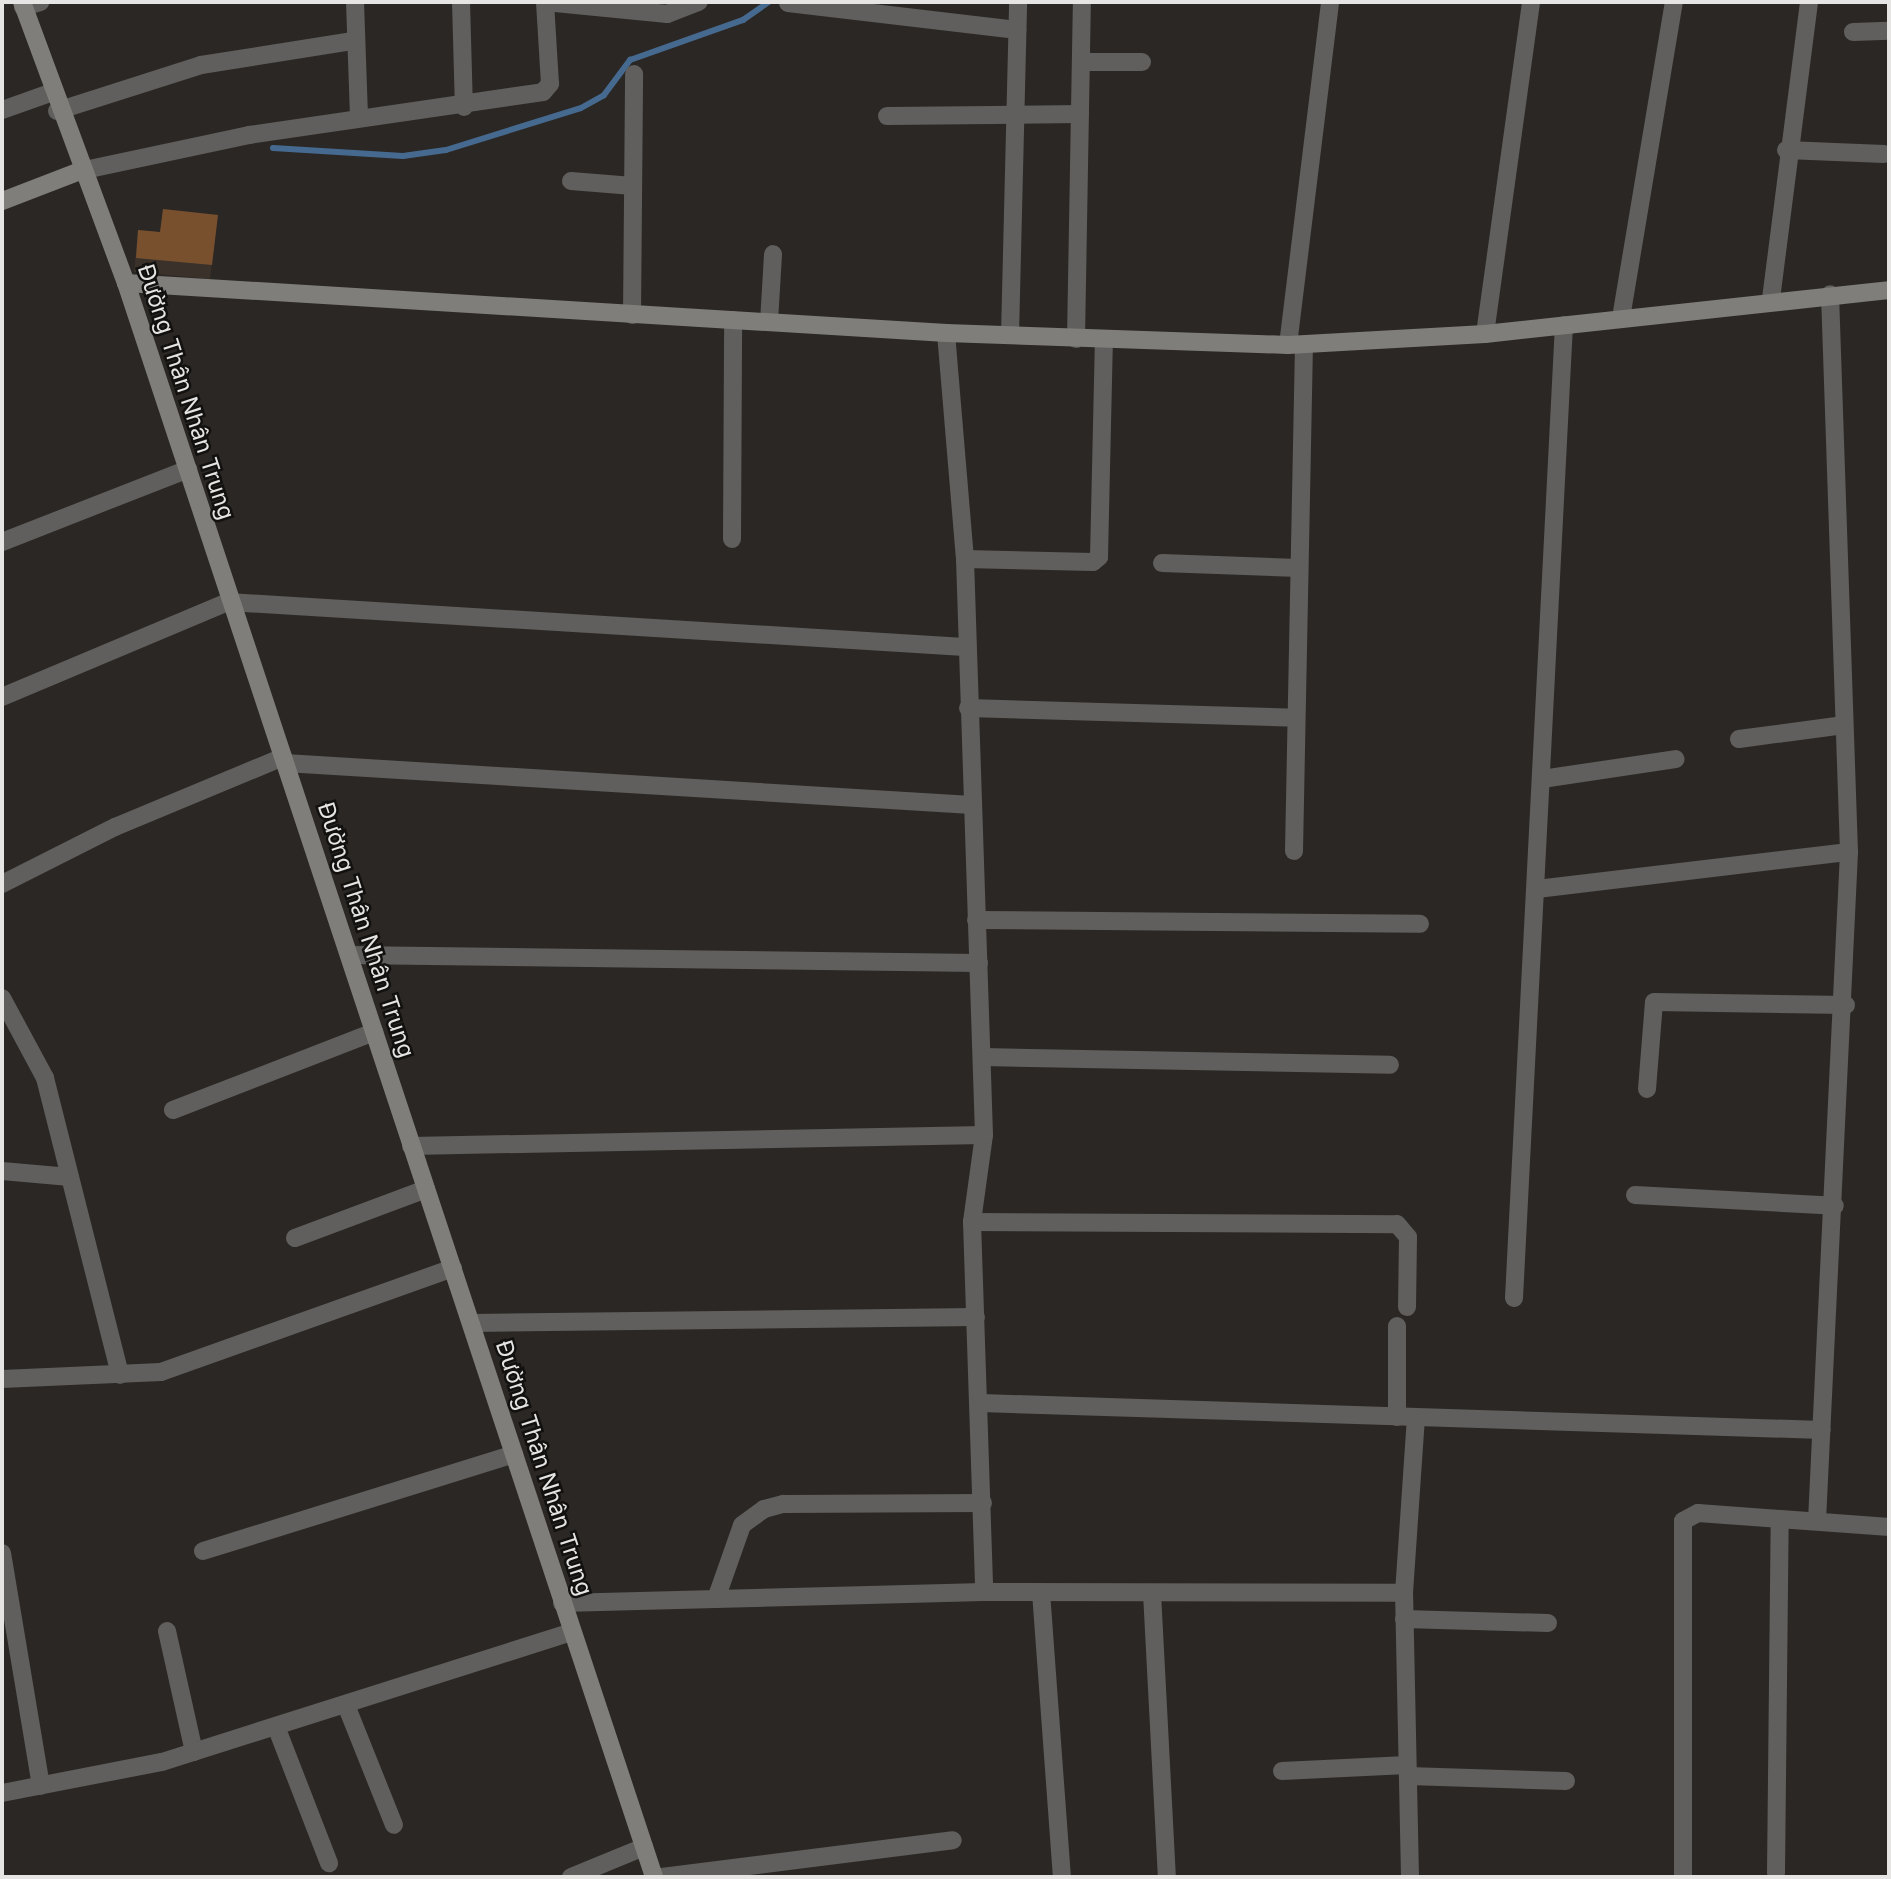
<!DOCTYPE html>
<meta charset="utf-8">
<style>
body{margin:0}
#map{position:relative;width:1891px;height:1879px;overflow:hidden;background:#2b2724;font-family:Inter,sans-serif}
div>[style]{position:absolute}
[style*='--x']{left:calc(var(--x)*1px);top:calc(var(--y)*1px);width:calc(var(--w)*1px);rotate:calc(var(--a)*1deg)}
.built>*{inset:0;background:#3a312a}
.stream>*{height:6px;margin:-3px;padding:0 3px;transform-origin:3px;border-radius:3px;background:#466a8f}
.building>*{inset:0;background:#78502e}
.street>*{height:18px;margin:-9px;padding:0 9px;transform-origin:9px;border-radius:9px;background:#605f5d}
.secondary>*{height:18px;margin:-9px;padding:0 9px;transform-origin:9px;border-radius:9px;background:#7f7e7b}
span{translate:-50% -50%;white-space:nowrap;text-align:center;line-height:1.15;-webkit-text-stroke:5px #12110f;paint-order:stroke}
.street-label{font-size:23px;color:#e7e5e3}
.frame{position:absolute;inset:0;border:4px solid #e7e5e3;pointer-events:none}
</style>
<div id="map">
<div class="built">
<i style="clip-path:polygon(163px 209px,218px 215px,210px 279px,134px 272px,138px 230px,160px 232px)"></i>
</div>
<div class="stream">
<i style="--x:273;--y:148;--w:130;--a:3.5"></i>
<i style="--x:403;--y:156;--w:43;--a:-7.9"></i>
<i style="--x:446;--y:150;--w:141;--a:-17.3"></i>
<i style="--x:581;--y:108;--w:26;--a:-29"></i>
<i style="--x:604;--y:95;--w:44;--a:-53.4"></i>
<i style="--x:630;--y:60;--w:120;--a:-19.5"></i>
<i style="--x:743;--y:20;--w:32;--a:-35"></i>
</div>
<div class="building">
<i style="clip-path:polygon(163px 209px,218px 215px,212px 265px,136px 258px,138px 230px,160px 232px)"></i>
</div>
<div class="street">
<i style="--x:355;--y:2;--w:115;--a:88"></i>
<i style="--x:461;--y:2;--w:105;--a:88.4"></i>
<i style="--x:788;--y:3;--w:231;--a:6.7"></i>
<i style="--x:23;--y:7;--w:18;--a:-16"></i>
<i style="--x:1853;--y:32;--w:36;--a:-2"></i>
<i style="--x:1081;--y:62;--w:61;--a:0"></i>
<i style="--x:2;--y:110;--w:51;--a:-19.5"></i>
<i style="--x:57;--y:111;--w:151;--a:-17.7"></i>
<i style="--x:201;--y:65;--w:154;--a:-9"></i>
<i style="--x:887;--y:116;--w:193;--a:-0.6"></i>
<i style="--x:1786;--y:150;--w:98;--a:2.3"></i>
<i style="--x:80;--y:171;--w:173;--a:-12"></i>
<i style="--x:249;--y:135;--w:297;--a:-8.3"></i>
<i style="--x:543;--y:92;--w:11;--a:-49"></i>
<i style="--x:550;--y:84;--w:82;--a:-93.5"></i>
<i style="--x:545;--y:2;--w:123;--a:5.6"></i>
<i style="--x:667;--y:14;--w:34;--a:-21"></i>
<i style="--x:571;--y:181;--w:62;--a:4.6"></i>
<i style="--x:1771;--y:299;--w:299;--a:-82.7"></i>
<i style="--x:632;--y:315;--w:241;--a:-89.5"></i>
<i style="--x:1621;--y:318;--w:320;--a:-80.5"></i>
<i style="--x:769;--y:322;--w:68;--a:-86.6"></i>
<i style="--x:946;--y:333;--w:227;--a:85.2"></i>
<i style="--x:965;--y:559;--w:576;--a:88.11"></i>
<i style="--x:984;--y:1135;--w:88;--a:97.9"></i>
<i style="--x:972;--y:1222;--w:370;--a:88.1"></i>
<i style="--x:1485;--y:334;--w:335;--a:-82.1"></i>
<i style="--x:1010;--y:335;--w:333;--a:-88.6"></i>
<i style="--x:1076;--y:339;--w:337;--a:-89"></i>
<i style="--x:1288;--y:345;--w:346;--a:-83"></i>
<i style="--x:732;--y:539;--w:219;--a:-89.7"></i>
<i style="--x:2;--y:542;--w:200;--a:-21.4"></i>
<i style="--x:965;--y:559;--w:128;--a:1.3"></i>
<i style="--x:1093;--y:562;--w:8;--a:-40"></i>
<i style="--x:1099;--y:557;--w:217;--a:-88.7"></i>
<i style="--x:1162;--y:563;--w:137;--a:2.1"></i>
<i style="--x:2;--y:697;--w:245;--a:-22.8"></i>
<i style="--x:228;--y:602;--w:738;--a:3.49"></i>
<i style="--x:968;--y:708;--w:328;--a:1.7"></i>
<i style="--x:1739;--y:739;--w:106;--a:-7.6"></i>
<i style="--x:285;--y:763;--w:688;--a:3.5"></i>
<i style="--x:1542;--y:779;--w:135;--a:-8.5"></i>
<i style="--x:1294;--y:851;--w:506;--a:-88.87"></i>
<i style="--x:2;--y:884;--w:127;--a:-26.8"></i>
<i style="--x:115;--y:827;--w:182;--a:-22.6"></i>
<i style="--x:1537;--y:889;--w:314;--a:-6.8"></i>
<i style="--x:976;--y:920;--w:444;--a:0.5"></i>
<i style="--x:349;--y:955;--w:630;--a:0.73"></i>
<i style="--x:2;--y:998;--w:91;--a:61.7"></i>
<i style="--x:45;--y:1078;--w:306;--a:75.8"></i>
<i style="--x:982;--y:1057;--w:408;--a:1.1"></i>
<i style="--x:1647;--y:1089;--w:87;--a:-85.4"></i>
<i style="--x:1654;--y:1002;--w:192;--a:0.9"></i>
<i style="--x:173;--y:1110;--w:216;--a:-21.2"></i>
<i style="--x:411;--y:1146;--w:573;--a:-1.1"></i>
<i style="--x:2;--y:1171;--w:68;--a:5"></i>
<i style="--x:1635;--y:1195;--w:200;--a:3.1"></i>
<i style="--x:972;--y:1222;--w:425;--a:0.3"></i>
<i style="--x:1397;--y:1224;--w:17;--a:50"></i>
<i style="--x:1408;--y:1237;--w:70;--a:90.8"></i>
<i style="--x:295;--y:1238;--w:140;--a:-20.5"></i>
<i style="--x:1514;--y:1298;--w:974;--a:-87.06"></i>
<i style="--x:472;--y:1323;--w:504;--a:-0.68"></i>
<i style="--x:1397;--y:1326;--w:91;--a:90"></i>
<i style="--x:2;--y:1379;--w:159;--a:-2.5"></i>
<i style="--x:161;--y:1372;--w:310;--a:-19.6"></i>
<i style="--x:981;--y:1403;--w:841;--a:1.84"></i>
<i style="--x:1817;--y:1521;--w:670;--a:-87.26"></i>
<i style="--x:1849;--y:852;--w:558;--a:-91.95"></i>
<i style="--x:203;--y:1551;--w:326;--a:-17.3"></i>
<i style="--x:2;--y:1553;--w:236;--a:80.5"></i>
<i style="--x:1041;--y:1592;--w:286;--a:85.8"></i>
<i style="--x:1152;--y:1593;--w:284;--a:87"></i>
<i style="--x:716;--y:1599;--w:78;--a:-70.6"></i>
<i style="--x:742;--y:1525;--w:27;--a:-36"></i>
<i style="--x:764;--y:1509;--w:20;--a:-15"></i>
<i style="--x:783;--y:1504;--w:200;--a:-0.3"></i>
<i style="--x:562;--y:1603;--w:422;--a:-1.5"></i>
<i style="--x:984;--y:1592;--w:420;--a:0.1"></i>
<i style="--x:1404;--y:1619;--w:144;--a:1.6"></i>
<i style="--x:167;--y:1631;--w:124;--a:77.4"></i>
<i style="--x:346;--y:1705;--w:129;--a:68.2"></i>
<i style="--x:277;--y:1729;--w:144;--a:68.8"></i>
<i style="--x:1282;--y:1771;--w:125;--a:-2.7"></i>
<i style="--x:1408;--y:1776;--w:158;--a:1.8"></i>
<i style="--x:2;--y:1793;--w:163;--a:-11"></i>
<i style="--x:162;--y:1762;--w:429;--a:-17.6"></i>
<i style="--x:1776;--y:1873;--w:354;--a:-89.4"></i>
<i style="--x:571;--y:1877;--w:79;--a:-22.3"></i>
<i style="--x:662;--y:1877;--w:293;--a:-7.2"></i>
<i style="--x:1410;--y:1877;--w:284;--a:-91.2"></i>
<i style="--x:1404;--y:1593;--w:176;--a:-86.1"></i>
<i style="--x:1683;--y:1877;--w:356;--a:-90"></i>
<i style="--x:1683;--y:1521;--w:17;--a:-28"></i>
<i style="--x:1698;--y:1513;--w:192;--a:4.2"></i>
</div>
<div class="secondary">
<i style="--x:22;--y:2;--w:300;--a:69.7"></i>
<i style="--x:126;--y:283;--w:1679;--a:71.67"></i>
<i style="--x:2;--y:201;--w:84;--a:-21"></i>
<i style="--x:126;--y:283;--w:822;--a:3.49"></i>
<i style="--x:946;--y:333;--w:342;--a:2"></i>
<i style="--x:1288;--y:345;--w:197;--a:-3.2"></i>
<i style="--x:1485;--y:334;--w:406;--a:-6.2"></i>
</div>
<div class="street-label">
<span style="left:186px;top:392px;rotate:72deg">Đường Thân Nhân Trung</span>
<span style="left:366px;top:930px;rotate:72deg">Đường Thân Nhân Trung</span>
<span style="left:544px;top:1468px;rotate:72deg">Đường Thân Nhân Trung</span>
</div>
<div class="frame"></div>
</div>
